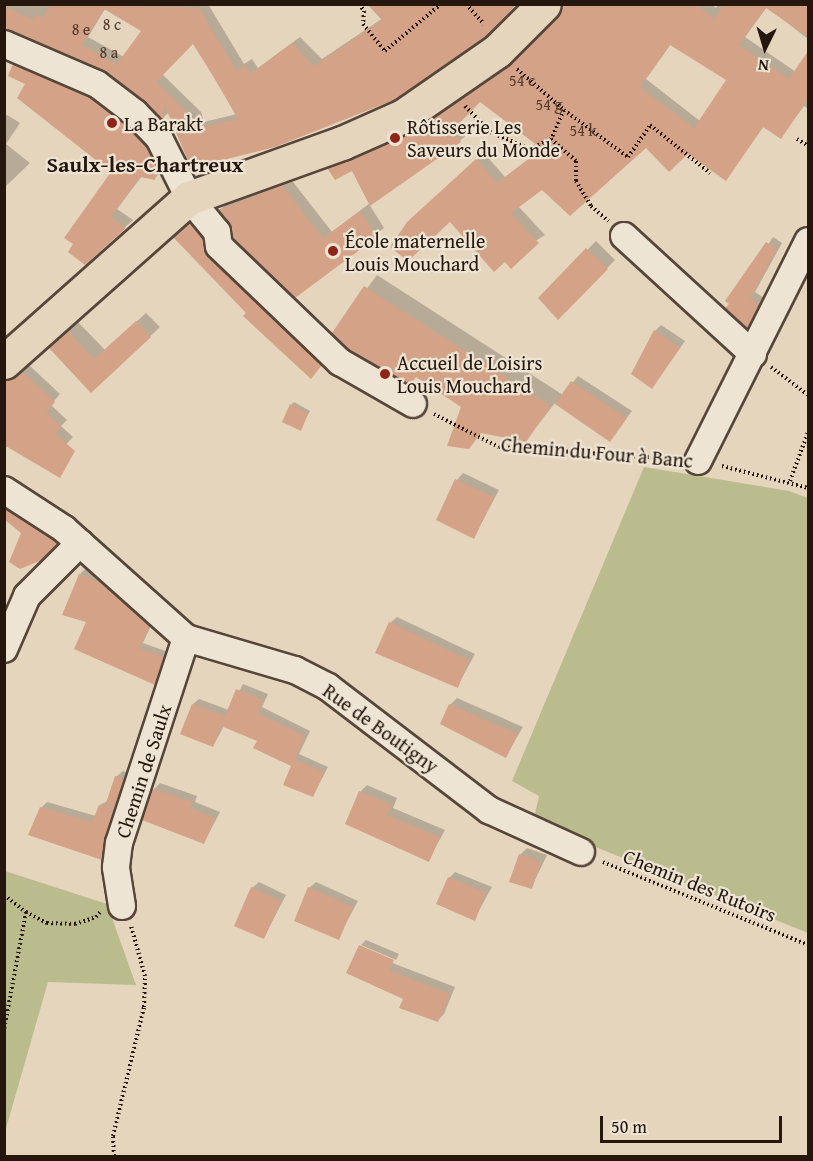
<!DOCTYPE html>
<meta charset="utf-8">
<style>
body{margin:0}
#map{position:relative;width:813px;height:1161px;overflow:hidden;background:#e5d5bd;font-family:"Gentium Book Plus",serif}
div>[style]{position:absolute}
[style*='--x']{left:calc(var(--x)*1px);top:calc(var(--y)*1px);width:calc(var(--w)*1px);rotate:calc(var(--a)*1deg)}
.green>*{inset:0;background:#babc8e}
.shadow>*{inset:0;background:#0003}
.building>*{inset:0;background:#d4a287}
.path>*{height:4px;margin-top:-2px;transform-origin:0;background:repeating-linear-gradient(90deg,#26170e 0 1.5px,transparent 0 4.5px)}
.roads{filter:drop-shadow(2px 0 #56463a) drop-shadow(-2px 0 #56463a) drop-shadow(0 2px #56463a) drop-shadow(0 -2px #56463a)}
.minor>*{height:26px;margin:-13px;padding:0 13px;transform-origin:13px;border-radius:13px;background:#eee4d4}
.major>*{height:33px;margin:-16.5px;padding:0 16.5px;transform-origin:16.5px;border-radius:16.5px;background:#e5d5bd}
.dots>*{width:16px;height:16px;translate:-50% -50%;box-sizing:border-box;border:3px solid #eee4d4;border-radius:50%}
span{translate:-50% -50%;white-space:nowrap;text-align:center;line-height:1.15;-webkit-text-stroke:4.5px #eee4d4;paint-order:stroke}
.number-label{font-size:16px;color:#523a2c}
.number-label span{-webkit-text-stroke-width:0}
.poi-label{font-size:20px;color:#26170e}
.left{translate:0 -50%;text-align:left}
.street-label{font-size:20px;color:#26170e}
.quarter-label{font-size:22px;color:#26170e;font-weight:700}
.frame{position:absolute;inset:0;border:6px solid #26170e;pointer-events:none}
.north{position:absolute;left:735px;top:18px;width:60px;height:60px;-webkit-text-stroke:4px #eee4d4;paint-order:stroke;rotate:185deg;font-size:16px;font-weight:700;line-height:24px;text-align:center;color:#26170e}
.north::after{content:'';display:block;margin:auto;width:21px;height:27px;background:#26170e;clip-path:polygon(50% 0,100% 100%,50% 72%,0 100%)}
.scale{position:absolute;left:600px;top:1116px;width:182px;height:27px;box-sizing:border-box;border:3px solid #26170e;border-top:0;padding-left:8px;font-size:18px;line-height:21px;white-space:nowrap;color:#26170e;-webkit-text-stroke:4px #eee4d4;paint-order:stroke}
</style>
<div id="map">
<div class="green">
<i style="clip-path:polygon(644px 467px,789px 491px,808px 498px,808px 933px,561px 833px,535px 814px,539px 796px,512px 781px)"></i>
<i style="clip-path:polygon(5px 871px,107px 904px,136px 985px,48px 982px,5px 1132px)"></i>
</div>
<div class="shadow">
<i style="clip-path:polygon(evenodd,4px 4px,208px 4px,244px 64px,252px 59px,258px 68px,300px 37px,322px 59px,383px 18px,515px 4px,192px 166px,169px 112px,163px 118px,104px 69px,4px 25px,4px 4px,105px 9px,144px 31px,124px 57px,88px 37px,105px 9px,4px 4px,194px 41px,237px 114px,204px 122px,201px 112px,162px 74px,194px 41px)"></i>
<i style="clip-path:polygon(evenodd,563px 4px,711px 4px,716px 8px,718px 4px,808px 4px,808px 39px,767px 7px,745px 37px,796px 72px,808px 53px,808px 109px,804px 106px,781px 137px,764px 126px,726px 179px,688px 152px,646px 146px,542px 188px,518px 206px,545px 235px,505px 260px,451px 220px,416px 215px,484px 153px,505px 177px,543px 148px,480px 100px,458px 123px,467px 134px,460px 141px,369px 204px,384px 228px,295px 296px,220px 210px,228px 202px,290px 178px,332px 232px,370px 203px,353px 169px,329px 168px,336px 161px,422px 125px,516px 60px,563px 10px,563px 4px,671px 44px,728px 80px,700px 121px,646px 79px,671px 44px)"></i>
<i style="clip-path:polygon(22px 57px,97px 90px,154px 139px,162px 171px,154px 179px,142px 176px,117px 209px,133px 220px,85px 263px,113px 172px,27px 84px,14px 65px)"></i>
<i style="clip-path:polygon(4px 113px,20px 123px,6px 144px,30px 163px,4px 188px)"></i>
<i style="clip-path:polygon(196px 219px,326px 359px,311px 377px,248px 313px,180px 232px)"></i>
<i style="clip-path:polygon(773px 237px,782px 243px,755px 292px,764px 298px,747px 327px,727px 308px)"></i>
<i style="clip-path:polygon(596px 241px,615px 260px,558px 318px,540px 298px)"></i>
<i style="clip-path:polygon(377px 275px,563px 395px,578px 376px,632px 411px,610px 440px,555px 403px,526px 440px,484px 426px,469px 448px,463px 407px,417px 376px,334px 333px)"></i>
<i style="clip-path:polygon(146px 313px,160px 327px,92px 391px,60px 338px,78px 322px,105px 350px)"></i>
<i style="clip-path:polygon(661px 325px,685px 341px,652px 387px,655px 331px)"></i>
<i style="clip-path:polygon(29px 365px,60px 394px,51px 405px,67px 420px,61px 426px,73px 437px,51px 461px,8px 445px,4px 449px,8px 380px)"></i>
<i style="clip-path:polygon(294px 402px,310px 411px,300px 429px,291px 405px)"></i>
<i style="clip-path:polygon(463px 473px,499px 490px,474px 537px,457px 480px)"></i>
<i style="clip-path:polygon(33px 517px,63px 537px,41px 558px,11px 561px)"></i>
<i style="clip-path:polygon(85px 569px,108px 578px,154px 619px,143px 643px,168px 652px,154px 684px,88px 621px,80px 574px)"></i>
<i style="clip-path:polygon(397px 617px,475px 654px,457px 687px,390px 623px)"></i>
<i style="clip-path:polygon(243px 684px,268px 694px,262px 707px,310px 731px,299px 754px,328px 767px,313px 796px,293px 766px,259px 740px,224px 726px,213px 746px,193px 704px,199px 699px,229px 710px)"></i>
<i style="clip-path:polygon(457px 698px,523px 727px,505px 757px,450px 705px)"></i>
<i style="clip-path:polygon(123px 771px,129px 773px,108px 852px,101px 858px,41px 808px,47px 802px,96px 816px,100px 805px,109px 800px,116px 777px)"></i>
<i style="clip-path:polygon(160px 783px,197px 796px,195px 802px,220px 812px,204px 843px,154px 789px)"></i>
<i style="clip-path:polygon(367px 785px,397px 798px,393px 808px,445px 830px,428px 861px,360px 792px)"></i>
<i style="clip-path:polygon(527px 848px,547px 855px,531px 888px,520px 855px)"></i>
<i style="clip-path:polygon(455px 872px,492px 887px,474px 919px,449px 878px)"></i>
<i style="clip-path:polygon(259px 882px,286px 895px,264px 937px,252px 888px)"></i>
<i style="clip-path:polygon(316px 882px,358px 901px,338px 938px,309px 888px)"></i>
<i style="clip-path:polygon(366px 940px,399px 954px,396px 960px,361px 945px)"></i>
<i style="clip-path:polygon(361px 946px,395px 964px,455px 987px,444px 1014px,438px 1020px,405px 998px,348px 973px)"></i>
</div>
<div class="building">
<i style="clip-path:polygon(evenodd,51px 4px,199px 8px,236px 70px,245px 65px,250px 74px,292px 43px,314px 66px,382px 20px,367px 4px,517px 4px,485px 37px,394px 100px,275px 147px,191px 168px,165px 106px,163px 120px,106px 72px,4px 28px,4px 6px,33px 20px,37px 14px,43px 18px,51px 4px,104px 9px,141px 31px,117px 64px,82px 45px,104px 9px,51px 4px,193px 44px,213px 76px,238px 119px,197px 128px,194px 119px,156px 82px,193px 44px)"></i>
<i style="clip-path:polygon(evenodd,562px 4px,696px 4px,714px 19px,724px 4px,808px 4px,808px 37px,766px 8px,739px 45px,789px 79px,808px 51px,808px 99px,781px 139px,763px 127px,726px 181px,688px 154px,669px 172px,646px 148px,570px 216px,542px 190px,511px 213px,539px 243px,511px 269px,505px 262px,494px 272px,450px 222px,408px 261px,390px 247px,407px 222px,476px 159px,497px 183px,542px 149px,480px 102px,452px 131px,461px 142px,370px 206px,352px 171px,335px 180px,327px 168px,413px 132px,508px 66px,557px 17px,562px 4px,670px 45px,726px 80px,694px 128px,640px 87px,670px 45px)"></i>
<i style="clip-path:polygon(13px 64px,89px 97px,125px 124px,147px 147px,157px 167px,155px 180px,140px 177px,111px 217px,126px 228px,85px 265px,68px 252px,73px 244px,64px 238px,111px 172px,17px 98px,25px 84px,8px 76px)"></i>
<i style="clip-path:polygon(282px 185px,323px 238px,360px 211px,377px 237px,295px 298px,233px 239px,229px 223px,218px 210px)"></i>
<i style="clip-path:polygon(190px 223px,203px 238px,209px 257px,322px 365px,311px 379px,243px 316px,246px 313px,173px 237px)"></i>
<i style="clip-path:polygon(766px 242px,777px 249px,750px 298px,759px 304px,747px 329px,725px 308px,729px 304px,725px 301px)"></i>
<i style="clip-path:polygon(586px 248px,608px 269px,558px 320px,538px 298px)"></i>
<i style="clip-path:polygon(364px 286px,551px 406px,526px 442px,481px 433px,469px 449px,447px 446px,461px 407px,416px 377px,410px 385px,349px 350px,332px 333px)"></i>
<i style="clip-path:polygon(136px 321px,151px 337px,91px 393px,49px 348px,68px 331px,94px 359px)"></i>
<i style="clip-path:polygon(654px 330px,680px 348px,652px 389px,631px 374px)"></i>
<i style="clip-path:polygon(22px 371px,55px 402px,46px 412px,61px 427px,55px 434px,75px 451px,60px 478px,4px 445px,4px 380px)"></i>
<i style="clip-path:polygon(571px 381px,627px 418px,610px 442px,555px 404px)"></i>
<i style="clip-path:polygon(290px 404px,308px 414px,301px 431px,282px 422px)"></i>
<i style="clip-path:polygon(455px 479px,494px 497px,474px 539px,436px 520px)"></i>
<i style="clip-path:polygon(4px 508px,55px 541px,58px 544px,42px 560px,20px 569px,9px 562px,21px 533px,4px 519px)"></i>
<i style="clip-path:polygon(79px 574px,102px 583px,150px 626px,139px 648px,164px 657px,155px 685px,74px 649px,86px 622px,62px 615px)"></i>
<i style="clip-path:polygon(389px 622px,469px 660px,458px 688px,375px 653px)"></i>
<i style="clip-path:polygon(236px 689px,263px 700px,258px 713px,305px 736px,295px 760px,324px 772px,313px 797px,283px 785px,291px 766px,253px 748px,257px 741px,221px 726px)"></i>
<i style="clip-path:polygon(192px 704px,225px 716px,213px 747px,180px 734px)"></i>
<i style="clip-path:polygon(449px 704px,518px 734px,506px 758px,440px 724px)"></i>
<i style="clip-path:polygon(115px 776px,124px 779px,114px 809px,105px 806px)"></i>
<i style="clip-path:polygon(153px 789px,192px 802px,190px 808px,215px 818px,204px 844px,142px 820px)"></i>
<i style="clip-path:polygon(359px 791px,392px 805px,387px 815px,440px 837px,429px 862px,345px 824px)"></i>
<i style="clip-path:polygon(99px 805px,114px 810px,102px 860px,28px 835px,40px 807px,92px 822px)"></i>
<i style="clip-path:polygon(519px 854px,541px 862px,532px 889px,509px 882px)"></i>
<i style="clip-path:polygon(448px 877px,486px 893px,475px 921px,436px 904px)"></i>
<i style="clip-path:polygon(251px 887px,281px 901px,264px 939px,234px 926px)"></i>
<i style="clip-path:polygon(308px 887px,353px 907px,339px 940px,294px 921px)"></i>
<i style="clip-path:polygon(359px 945px,394px 960px,389px 970px,450px 994px,438px 1022px,399px 1008px,403px 999px,346px 973px)"></i>
</div>
<div class="path">
<i style="--x:359;--y:4;--w:9;--a:54"></i>
<i style="--x:364;--y:11;--w:13;--a:94"></i>
<i style="--x:363;--y:24;--w:35;--a:51"></i>
<i style="--x:385;--y:51;--w:73;--a:-40"></i>
<i style="--x:466;--y:4;--w:27;--a:48"></i>
<i style="--x:517;--y:69;--w:62;--a:41.1"></i>
<i style="--x:564;--y:110;--w:32;--a:114"></i>
<i style="--x:551;--y:139;--w:33;--a:41"></i>
<i style="--x:576;--y:161;--w:20;--a:90"></i>
<i style="--x:576;--y:181;--w:29;--a:59"></i>
<i style="--x:591;--y:206;--w:23;--a:41"></i>
<i style="--x:465;--y:106;--w:36;--a:46"></i>
<i style="--x:490;--y:132;--w:43;--a:23"></i>
<i style="--x:530;--y:149;--w:23;--a:-25"></i>
<i style="--x:564;--y:110;--w:79;--a:36.3"></i>
<i style="--x:628;--y:157;--w:39;--a:-55"></i>
<i style="--x:650;--y:125;--w:77;--a:38.7"></i>
<i style="--x:797;--y:139;--w:13;--a:32"></i>
<i style="--x:771;--y:367;--w:46;--a:37.1"></i>
<i style="--x:434;--y:414;--w:73;--a:26.9"></i>
<i style="--x:499;--y:447;--w:177;--a:3.9"></i>
<i style="--x:722;--y:466;--w:89;--a:14.3"></i>
<i style="--x:790;--y:481;--w:52;--a:-69.8"></i>
<i style="--x:603;--y:862;--w:221;--a:22"></i>
<i style="--x:4;--y:895;--w:28;--a:38"></i>
<i style="--x:26;--y:912;--w:120;--a:100.6"></i>
<i style="--x:26;--y:912;--w:24;--a:28"></i>
<i style="--x:47;--y:923;--w:28;--a:2"></i>
<i style="--x:75;--y:924;--w:22;--a:-18"></i>
<i style="--x:96;--y:917;--w:6;--a:-51"></i>
<i style="--x:114;--y:1156;--w:20;--a:-93"></i>
<i style="--x:113;--y:1136;--w:133;--a:-76.5"></i>
<i style="--x:144;--y:1007;--w:31;--a:-88"></i>
<i style="--x:145;--y:976;--w:52;--a:-105.6"></i>
</div>
<div class="roads">
<div class="minor">
<i style="--x:4;--y:44;--w:101;--a:23.3"></i>
<i style="--x:97;--y:84;--w:48;--a:37.3"></i>
<i style="--x:135;--y:113;--w:35;--a:46"></i>
<i style="--x:159;--y:138;--w:67;--a:63.4"></i>
<i style="--x:189;--y:198;--w:44;--a:50.5"></i>
<i style="--x:217;--y:232;--w:14;--a:82"></i>
<i style="--x:219;--y:246;--w:168;--a:43.8"></i>
<i style="--x:340;--y:362;--w:84;--a:29.9"></i>
<i style="--x:624;--y:236;--w:175;--a:42.5"></i>
<i style="--x:698;--y:461;--w:246;--a:-63.4"></i>
<i style="--x:4;--y:490;--w:72;--a:33"></i>
<i style="--x:64;--y:529;--w:164;--a:41.8"></i>
<i style="--x:186;--y:638;--w:114;--a:16.4"></i>
<i style="--x:295;--y:670;--w:37;--a:27"></i>
<i style="--x:328;--y:687;--w:203;--a:37.4"></i>
<i style="--x:489;--y:810;--w:101;--a:24.5"></i>
<i style="--x:4;--y:649;--w:58;--a:-66.5"></i>
<i style="--x:27;--y:596;--w:75;--a:-45"></i>
<i style="--x:122;--y:906;--w:39;--a:-99"></i>
<i style="--x:116;--y:867;--w:24;--a:-83"></i>
<i style="--x:119;--y:843;--w:216;--a:-71.9"></i>
</div>
<div class="major">
<i style="--x:4;--y:362;--w:247;--a:-41.6"></i>
<i style="--x:189;--y:198;--w:163;--a:-19.8"></i>
<i style="--x:342;--y:143;--w:67;--a:-23.9"></i>
<i style="--x:403;--y:116;--w:114;--a:-34.7"></i>
<i style="--x:497;--y:51;--w:66;--a:-45"></i>
</div>
</div>
<div class="dots">
<i style="left:112px;top:123px;background:#8f2418"></i>
<i style="left:395px;top:138px;background:#8f2418"></i>
<i style="left:333px;top:251px;background:#8f2418"></i>
<i style="left:385px;top:374px;background:#8f2418"></i>
</div>
<div class="number-label">
<span style="left:112px;top:24px">8 c</span>
<span style="left:81px;top:29px">8 e</span>
<span style="left:109px;top:52px">8 a</span>
<span style="left:522px;top:80px">54 c</span>
<span style="left:549px;top:104px">54 g</span>
<span style="left:583px;top:130px">54 k</span>
</div>
<div class="poi-label">
<span class="left" style="left:124px;top:123px">La Barakt</span>
<span class="left" style="left:407px;top:138px">Rôtisserie Les<br>Saveurs du Monde</span>
<span class="left" style="left:345px;top:252px">École maternelle<br>Louis Mouchard</span>
<span class="left" style="left:397px;top:374px">Accueil de Loisirs<br>Louis Mouchard</span>
</div>
<div class="street-label">
<span style="left:597px;top:452px;rotate:5deg">Chemin du Four à Banc</span>
<span style="left:381px;top:728px;rotate:36deg">Rue de Boutigny</span>
<span style="left:143px;top:771px;rotate:-72deg">Chemin de Saulx</span>
<span style="left:700px;top:885px;rotate:22deg">Chemin des Rutoirs</span>
</div>
<div class="quarter-label">
<span style="left:145px;top:165px">Saulx-les-Chartreux</span>
</div>
<div class="frame"></div>
<div class="north">N</div>
<div class="scale">50 m</div>
</div>
